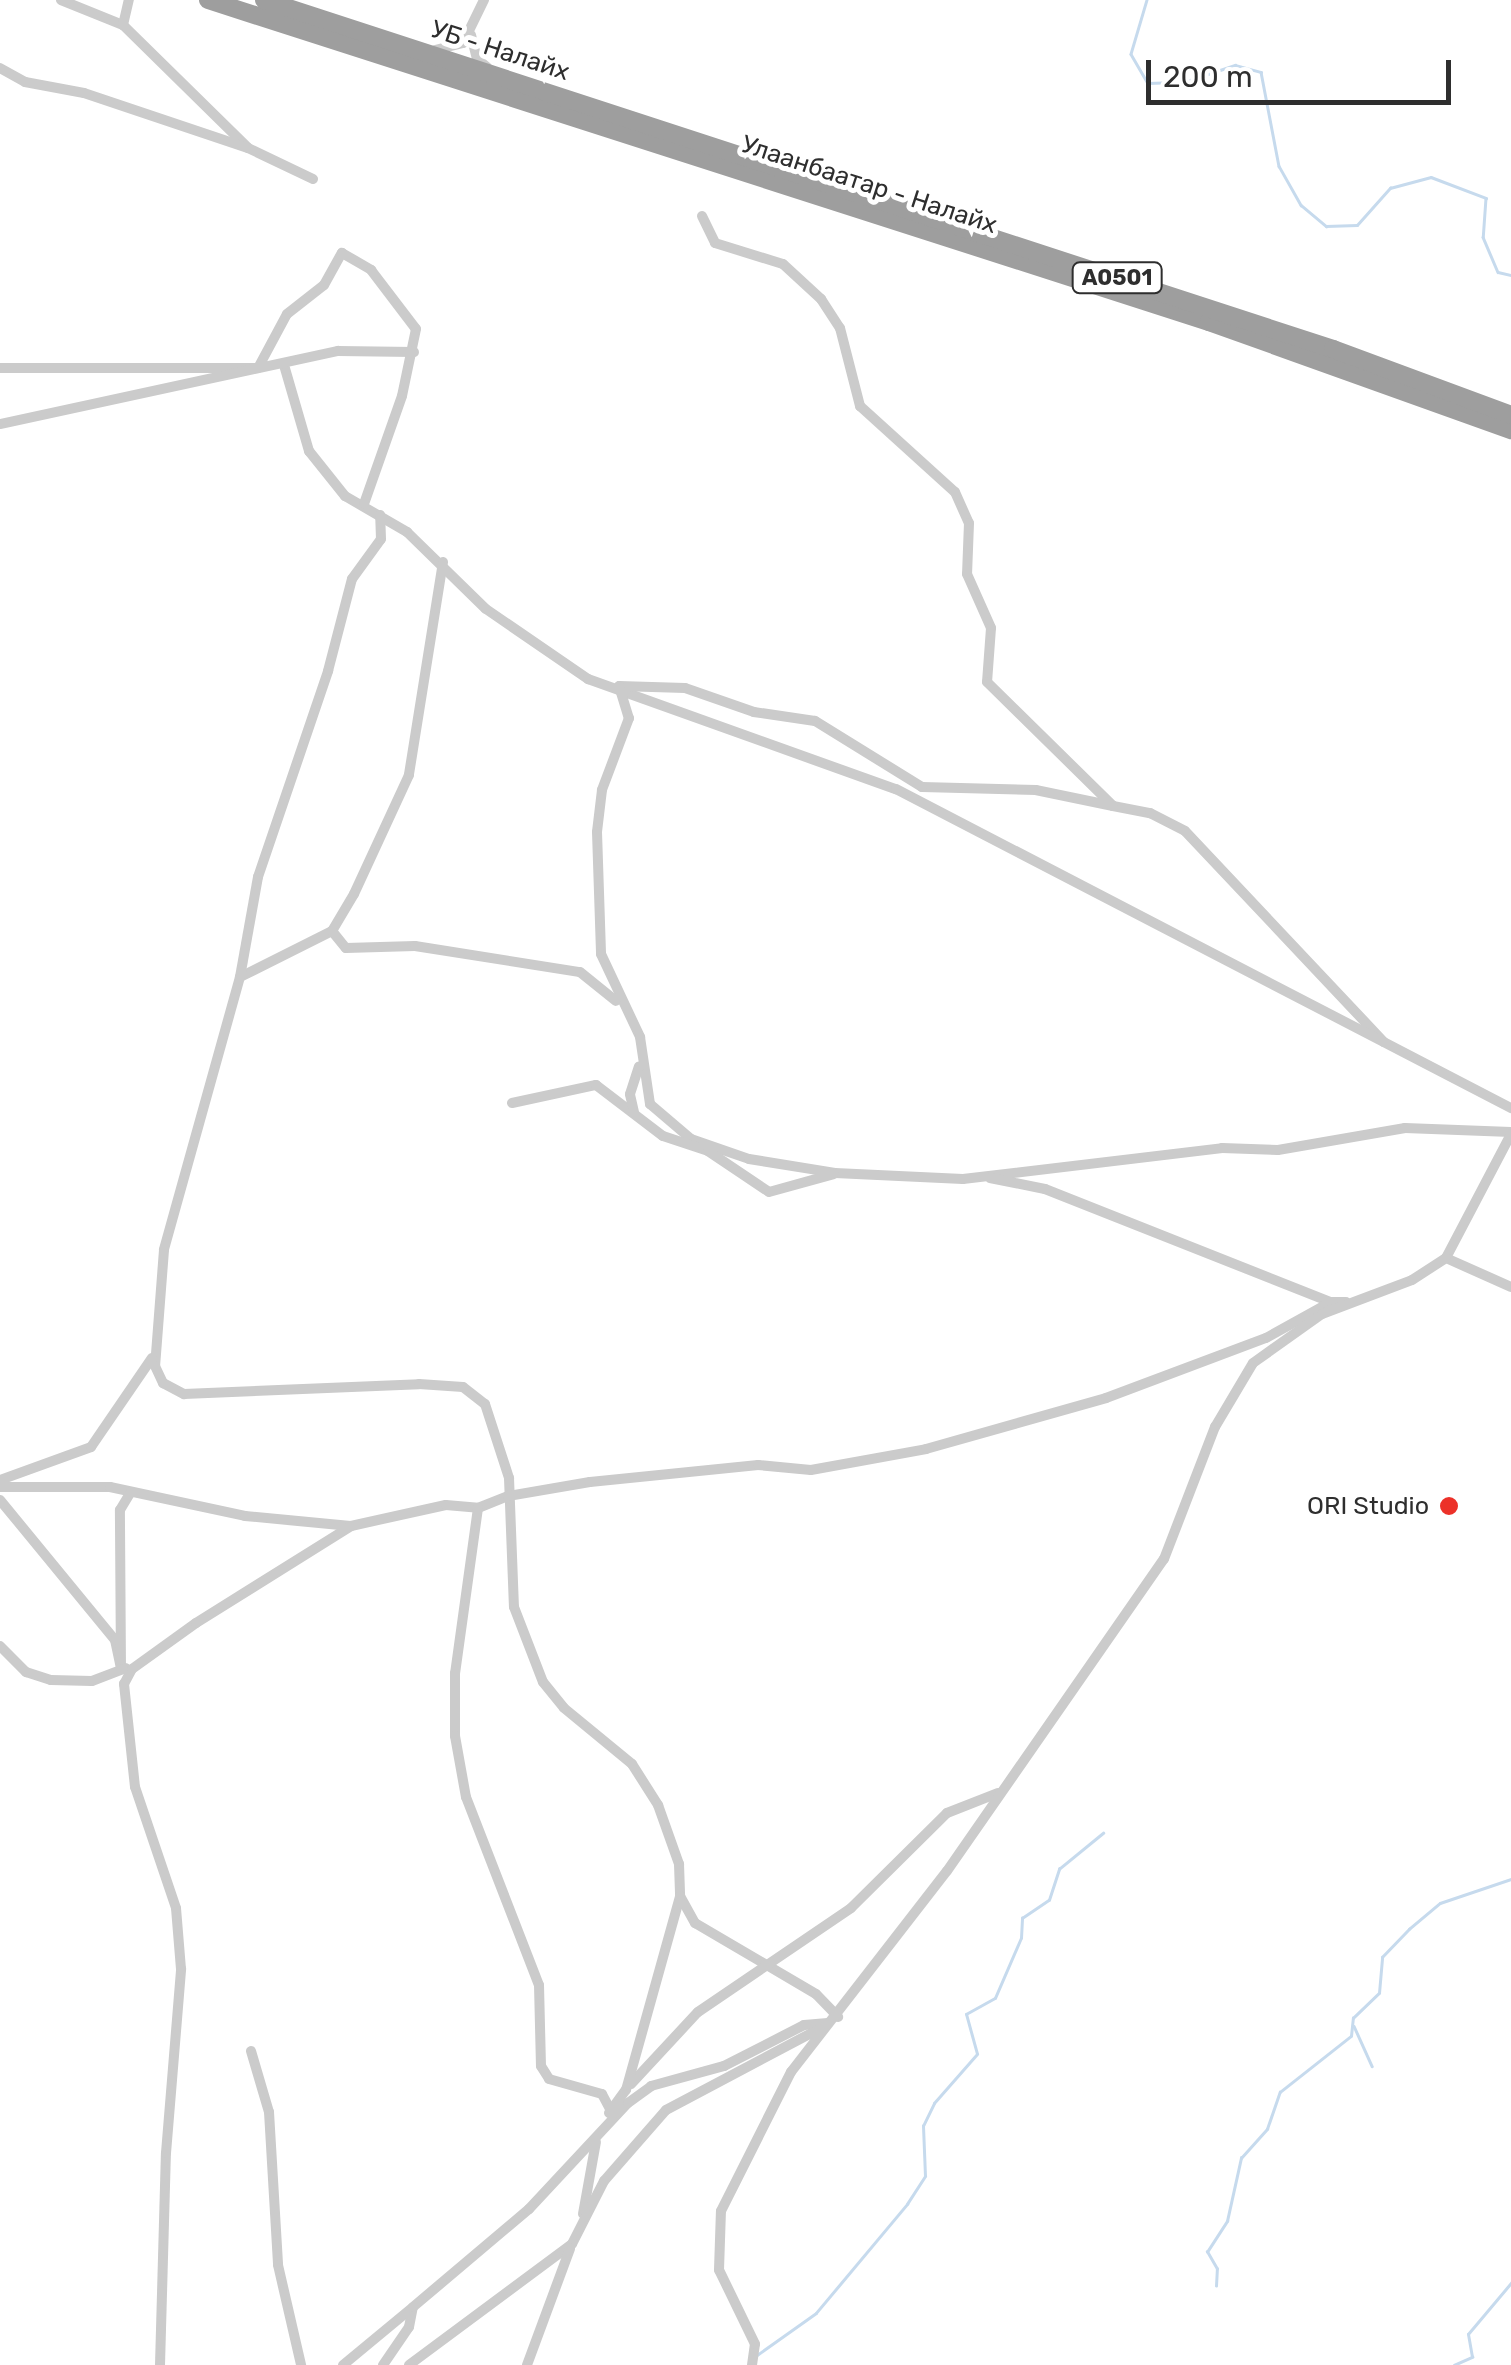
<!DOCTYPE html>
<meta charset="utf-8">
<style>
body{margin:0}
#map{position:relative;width:1511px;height:2365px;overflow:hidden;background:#fff;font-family:Rubik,sans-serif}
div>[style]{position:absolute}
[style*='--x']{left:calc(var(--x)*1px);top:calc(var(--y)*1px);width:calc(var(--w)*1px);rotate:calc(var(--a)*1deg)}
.stream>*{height:2.5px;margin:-1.25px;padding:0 1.25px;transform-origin:1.25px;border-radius:1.25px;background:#c6daed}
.minor>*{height:10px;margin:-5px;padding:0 5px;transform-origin:5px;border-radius:5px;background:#cbcbcb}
.trunk>*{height:18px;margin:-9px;padding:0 9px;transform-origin:9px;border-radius:9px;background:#9e9e9e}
.dots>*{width:28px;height:28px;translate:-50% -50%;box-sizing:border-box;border:5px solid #fff;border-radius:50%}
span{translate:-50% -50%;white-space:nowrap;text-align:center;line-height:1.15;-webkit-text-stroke:10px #fff;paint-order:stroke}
.shield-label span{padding:2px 8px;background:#fff;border:2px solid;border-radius:8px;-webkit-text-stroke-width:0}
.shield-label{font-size:22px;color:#2e2e2e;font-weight:700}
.street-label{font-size:25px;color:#2e2e2e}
.poi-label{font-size:25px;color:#2e2e2e}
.right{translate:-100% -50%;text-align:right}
.scale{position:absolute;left:1146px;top:60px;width:305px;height:45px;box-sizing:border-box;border:5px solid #2e2e2e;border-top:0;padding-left:12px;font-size:30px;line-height:35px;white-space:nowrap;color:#2e2e2e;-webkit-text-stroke:8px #fff;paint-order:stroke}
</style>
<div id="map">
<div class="stream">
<i style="--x:1147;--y:0;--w:56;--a:106.5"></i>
<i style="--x:1131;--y:54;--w:34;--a:60"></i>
<i style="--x:1148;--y:83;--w:36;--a:-2"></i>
<i style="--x:1184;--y:82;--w:54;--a:-18.4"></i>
<i style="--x:1235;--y:65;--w:27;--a:15"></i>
<i style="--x:1261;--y:72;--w:96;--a:79.2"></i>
<i style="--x:1279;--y:166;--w:45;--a:60.6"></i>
<i style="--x:1301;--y:205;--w:33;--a:40"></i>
<i style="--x:1326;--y:226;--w:31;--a:-2"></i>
<i style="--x:1357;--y:225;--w:50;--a:-48.3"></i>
<i style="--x:1390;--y:188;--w:42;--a:-15"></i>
<i style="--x:1431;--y:177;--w:59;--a:20.9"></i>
<i style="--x:1486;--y:198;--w:39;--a:94"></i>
<i style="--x:1483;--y:237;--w:38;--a:67"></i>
<i style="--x:1498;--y:272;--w:13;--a:13"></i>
<i style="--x:1354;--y:2026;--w:44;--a:65.8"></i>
<i style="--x:1216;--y:2286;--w:17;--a:-87"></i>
<i style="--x:1217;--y:2269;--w:20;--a:-120"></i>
<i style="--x:1207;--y:2252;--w:37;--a:-57"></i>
<i style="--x:1227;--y:2221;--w:65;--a:-77.5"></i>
<i style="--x:1241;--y:2158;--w:39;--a:-48"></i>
<i style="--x:1267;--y:2129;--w:39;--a:-71"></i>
<i style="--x:1280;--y:2092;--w:90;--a:-38.3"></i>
<i style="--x:1351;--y:2036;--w:18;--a:-84"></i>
<i style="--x:1353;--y:2018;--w:36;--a:-44"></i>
<i style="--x:1379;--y:1993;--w:36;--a:-85"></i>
<i style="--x:1382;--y:1957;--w:39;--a:-46"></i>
<i style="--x:1409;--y:1929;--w:40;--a:-40"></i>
<i style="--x:1440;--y:1903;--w:75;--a:-18.7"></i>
<i style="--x:757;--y:2355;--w:72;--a:-35.4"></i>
<i style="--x:816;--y:2313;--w:142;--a:-50.1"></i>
<i style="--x:907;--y:2204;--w:33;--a:-57"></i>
<i style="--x:925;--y:2176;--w:50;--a:-92.3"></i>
<i style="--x:923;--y:2126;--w:25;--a:-64"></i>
<i style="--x:934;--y:2103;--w:65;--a:-48.7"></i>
<i style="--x:977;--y:2054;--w:41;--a:-105.4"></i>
<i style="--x:966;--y:2014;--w:33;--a:-29"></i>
<i style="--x:995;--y:1998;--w:65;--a:-66.6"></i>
<i style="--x:1021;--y:1938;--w:20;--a:-87"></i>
<i style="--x:1022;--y:1918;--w:32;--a:-34"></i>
<i style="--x:1049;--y:1900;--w:33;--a:-72"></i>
<i style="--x:1059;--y:1869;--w:57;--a:-39.3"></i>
<i style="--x:1454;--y:2365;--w:20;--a:-24"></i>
<i style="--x:1472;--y:2357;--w:23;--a:-100"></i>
<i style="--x:1468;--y:2334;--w:67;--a:-49.9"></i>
</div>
<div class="minor">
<i style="--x:61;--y:0;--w:67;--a:22"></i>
<i style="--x:123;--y:25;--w:175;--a:44.5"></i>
<i style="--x:248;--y:148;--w:72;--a:25.5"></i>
<i style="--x:123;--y:25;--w:26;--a:-77"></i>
<i style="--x:471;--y:35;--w:25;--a:76"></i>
<i style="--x:477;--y:59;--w:13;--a:39"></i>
<i style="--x:435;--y:50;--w:29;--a:-14"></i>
<i style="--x:463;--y:43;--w:48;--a:-64"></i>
<i style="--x:0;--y:68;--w:29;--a:29"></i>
<i style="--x:25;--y:82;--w:60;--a:10.6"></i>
<i style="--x:84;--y:93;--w:172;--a:18.6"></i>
<i style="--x:702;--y:216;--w:30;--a:64"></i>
<i style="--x:715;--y:243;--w:71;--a:17.2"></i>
<i style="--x:783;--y:264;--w:52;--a:42.6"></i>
<i style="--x:821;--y:299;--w:35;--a:57"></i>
<i style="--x:840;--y:328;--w:81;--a:75.6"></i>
<i style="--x:860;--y:406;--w:128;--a:42.2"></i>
<i style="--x:955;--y:492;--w:34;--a:66"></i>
<i style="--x:969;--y:523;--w:51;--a:92.2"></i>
<i style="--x:967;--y:574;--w:59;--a:66"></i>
<i style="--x:991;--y:628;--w:54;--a:94.2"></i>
<i style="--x:987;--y:682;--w:177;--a:44.5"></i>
<i style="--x:1113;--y:806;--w:38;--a:11"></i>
<i style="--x:1150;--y:813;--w:39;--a:27"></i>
<i style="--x:1185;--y:831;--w:290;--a:46.7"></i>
<i style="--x:284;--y:365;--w:90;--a:73.8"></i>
<i style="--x:309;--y:451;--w:58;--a:51.3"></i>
<i style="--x:345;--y:496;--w:72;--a:30.1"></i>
<i style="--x:407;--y:532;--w:110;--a:44.3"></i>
<i style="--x:486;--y:609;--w:124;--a:34.5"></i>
<i style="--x:588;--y:679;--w:327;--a:19.7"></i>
<i style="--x:896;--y:789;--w:693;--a:27.42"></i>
<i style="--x:0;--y:368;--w:258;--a:0"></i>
<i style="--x:258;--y:368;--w:61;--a:-61.8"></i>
<i style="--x:287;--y:314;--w:47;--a:-38.1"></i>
<i style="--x:324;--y:285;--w:37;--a:-61"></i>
<i style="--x:342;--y:253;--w:34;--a:30"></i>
<i style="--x:371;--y:270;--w:74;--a:52.7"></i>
<i style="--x:416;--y:329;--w:68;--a:101.8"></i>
<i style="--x:402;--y:396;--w:114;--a:109.4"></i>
<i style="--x:0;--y:424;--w:346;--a:-12.2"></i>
<i style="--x:338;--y:351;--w:76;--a:0.8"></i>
<i style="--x:443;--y:562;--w:216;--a:99.1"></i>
<i style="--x:409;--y:775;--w:131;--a:114.8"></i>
<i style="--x:354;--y:894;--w:43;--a:120.7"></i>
<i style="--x:332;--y:931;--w:103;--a:153.4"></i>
<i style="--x:240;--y:977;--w:283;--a:105.6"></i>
<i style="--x:164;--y:1250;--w:116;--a:94.4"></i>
<i style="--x:155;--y:1366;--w:19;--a:65"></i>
<i style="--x:163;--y:1383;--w:24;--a:28"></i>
<i style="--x:184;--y:1394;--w:235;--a:-2.4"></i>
<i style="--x:419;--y:1384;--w:44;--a:3.9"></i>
<i style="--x:463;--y:1387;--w:28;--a:38"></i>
<i style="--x:485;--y:1404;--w:78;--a:72"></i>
<i style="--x:509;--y:1478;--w:129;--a:87.8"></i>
<i style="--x:514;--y:1607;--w:80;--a:68.9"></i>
<i style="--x:543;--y:1682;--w:33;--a:51"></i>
<i style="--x:564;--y:1708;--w:88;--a:39.5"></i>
<i style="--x:632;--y:1764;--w:49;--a:57.6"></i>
<i style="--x:658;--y:1805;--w:63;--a:70.4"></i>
<i style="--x:679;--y:1864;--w:32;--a:88"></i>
<i style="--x:680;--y:1896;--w:31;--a:61"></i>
<i style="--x:695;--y:1923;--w:140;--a:30.4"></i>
<i style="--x:816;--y:1994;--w:32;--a:46"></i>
<i style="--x:1113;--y:806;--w:79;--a:-168.3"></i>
<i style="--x:1036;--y:790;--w:114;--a:-178.5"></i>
<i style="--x:922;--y:787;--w:126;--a:-148.3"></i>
<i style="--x:815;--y:721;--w:62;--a:-171.6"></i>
<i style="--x:754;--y:712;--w:73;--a:-160.8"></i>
<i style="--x:685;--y:688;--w:66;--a:-178.3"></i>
<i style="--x:619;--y:686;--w:34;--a:73"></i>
<i style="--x:629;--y:718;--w:77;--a:110.6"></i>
<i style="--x:602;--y:790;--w:42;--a:96.8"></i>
<i style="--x:597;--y:832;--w:122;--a:88.1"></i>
<i style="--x:601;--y:954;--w:92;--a:64.8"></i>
<i style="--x:640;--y:1037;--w:68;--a:81.5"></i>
<i style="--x:650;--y:1104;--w:54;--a:40.5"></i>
<i style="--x:691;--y:1139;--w:61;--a:19"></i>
<i style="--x:749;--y:1159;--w:87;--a:9.2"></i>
<i style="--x:835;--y:1173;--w:128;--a:2.7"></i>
<i style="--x:963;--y:1179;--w:261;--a:-6.8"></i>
<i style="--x:1222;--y:1148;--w:56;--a:2"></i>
<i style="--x:1278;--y:1150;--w:129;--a:-9.8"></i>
<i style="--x:1405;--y:1128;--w:106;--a:2.2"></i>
<i style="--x:332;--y:931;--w:22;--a:51"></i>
<i style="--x:346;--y:948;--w:69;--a:-1.7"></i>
<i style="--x:415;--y:946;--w:167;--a:9"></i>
<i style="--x:580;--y:972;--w:46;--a:38.9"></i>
<i style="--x:240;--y:977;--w:102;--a:-79.8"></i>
<i style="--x:258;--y:877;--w:218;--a:-71.2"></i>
<i style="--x:328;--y:671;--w:95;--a:-75.4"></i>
<i style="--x:352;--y:579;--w:49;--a:-54.1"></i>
<i style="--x:381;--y:539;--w:24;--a:-92"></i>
<i style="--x:512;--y:1103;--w:86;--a:-12.1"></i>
<i style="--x:596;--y:1085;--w:84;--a:37.3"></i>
<i style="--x:663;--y:1136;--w:47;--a:18.4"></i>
<i style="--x:708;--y:1151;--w:73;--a:33.9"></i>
<i style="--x:769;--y:1192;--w:67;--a:-15.5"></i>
<i style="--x:634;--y:1112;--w:18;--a:-103"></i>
<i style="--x:630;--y:1094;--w:29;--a:-72"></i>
<i style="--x:1511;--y:1134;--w:140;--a:117.7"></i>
<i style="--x:1446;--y:1258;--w:71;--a:24"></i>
<i style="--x:990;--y:1178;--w:56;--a:11.3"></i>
<i style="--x:1045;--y:1189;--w:308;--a:21.6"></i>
<i style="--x:0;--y:1480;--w:97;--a:-19.9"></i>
<i style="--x:91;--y:1447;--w:108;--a:-55.6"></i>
<i style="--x:0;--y:1487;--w:110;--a:0"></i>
<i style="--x:110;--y:1487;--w:138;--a:12.1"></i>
<i style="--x:245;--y:1516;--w:106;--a:5.4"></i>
<i style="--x:351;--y:1526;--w:97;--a:-12.5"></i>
<i style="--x:446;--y:1505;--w:32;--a:5"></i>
<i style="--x:478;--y:1508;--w:32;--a:-22"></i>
<i style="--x:508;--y:1496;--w:83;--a:-9.7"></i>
<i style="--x:590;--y:1482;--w:169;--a:-5.8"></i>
<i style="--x:758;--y:1465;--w:53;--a:5.4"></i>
<i style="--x:811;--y:1470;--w:117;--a:-10.3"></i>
<i style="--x:926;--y:1449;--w:187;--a:-15.8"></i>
<i style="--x:1106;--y:1398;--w:171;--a:-20.6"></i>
<i style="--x:1266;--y:1338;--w:74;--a:-29"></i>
<i style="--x:1331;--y:1302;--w:15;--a:0"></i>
<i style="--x:0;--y:1500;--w:181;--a:50.6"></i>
<i style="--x:115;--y:1640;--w:30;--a:78"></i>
<i style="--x:121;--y:1669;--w:159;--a:-90.4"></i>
<i style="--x:120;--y:1510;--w:21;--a:-59"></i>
<i style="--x:478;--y:1508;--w:167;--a:97.9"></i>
<i style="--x:455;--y:1673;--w:63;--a:90"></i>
<i style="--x:455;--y:1736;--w:62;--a:79.8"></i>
<i style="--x:466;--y:1797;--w:202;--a:68.8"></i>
<i style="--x:539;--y:1985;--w:81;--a:88.6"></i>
<i style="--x:541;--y:2066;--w:15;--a:58"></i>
<i style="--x:549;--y:2079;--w:55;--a:15.8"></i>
<i style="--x:602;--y:2094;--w:19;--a:62"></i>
<i style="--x:0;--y:1646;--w:37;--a:45"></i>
<i style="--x:26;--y:1672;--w:26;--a:18"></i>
<i style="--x:51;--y:1680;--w:41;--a:1.4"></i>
<i style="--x:92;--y:1681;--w:36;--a:-21"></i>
<i style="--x:251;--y:2051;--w:64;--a:73.6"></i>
<i style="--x:269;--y:2112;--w:153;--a:86.6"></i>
<i style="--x:278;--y:2265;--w:103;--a:77"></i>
<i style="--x:631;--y:2084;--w:98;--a:-47.1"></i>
<i style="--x:698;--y:2012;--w:185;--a:-34.2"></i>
<i style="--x:851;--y:1908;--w:135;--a:-44.7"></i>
<i style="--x:947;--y:1813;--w:55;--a:-21.4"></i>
<i style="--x:609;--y:2113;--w:29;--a:-54"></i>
<i style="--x:626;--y:2090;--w:201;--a:-74.4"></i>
<i style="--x:583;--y:2214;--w:73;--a:-79.8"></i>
<i style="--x:160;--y:2365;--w:212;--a:-88.4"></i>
<i style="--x:166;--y:2153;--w:185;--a:-85.3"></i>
<i style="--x:181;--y:1969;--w:61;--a:-94.7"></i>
<i style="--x:176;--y:1908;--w:128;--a:-108.7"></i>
<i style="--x:135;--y:1787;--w:104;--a:-96.1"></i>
<i style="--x:124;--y:1684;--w:17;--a:-62"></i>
<i style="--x:132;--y:1669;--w:79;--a:-35.7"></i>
<i style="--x:196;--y:1623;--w:183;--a:-32"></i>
<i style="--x:343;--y:2365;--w:89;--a:-39.6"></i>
<i style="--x:383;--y:2365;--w:46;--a:-55.6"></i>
<i style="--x:409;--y:2327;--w:20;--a:-79"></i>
<i style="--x:413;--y:2307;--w:152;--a:-40.2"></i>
<i style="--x:529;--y:2209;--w:145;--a:-47"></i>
<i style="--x:628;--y:2103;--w:29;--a:-36"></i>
<i style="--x:651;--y:2086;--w:76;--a:-15.3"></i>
<i style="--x:724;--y:2066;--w:90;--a:-27.1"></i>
<i style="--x:804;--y:2025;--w:24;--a:-5"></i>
<i style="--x:409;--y:2365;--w:203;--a:-36.6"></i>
<i style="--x:572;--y:2244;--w:71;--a:-63.1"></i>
<i style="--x:604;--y:2181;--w:94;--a:-48.9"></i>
<i style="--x:666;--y:2110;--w:173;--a:-27.9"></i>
<i style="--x:527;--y:2365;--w:124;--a:-69.7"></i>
<i style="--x:752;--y:2365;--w:21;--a:-82"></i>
<i style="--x:755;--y:2344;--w:82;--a:-115.9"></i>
<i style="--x:719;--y:2270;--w:59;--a:-88.1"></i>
<i style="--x:721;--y:2211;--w:156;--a:-63.3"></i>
<i style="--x:791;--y:2072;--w:254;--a:-52.2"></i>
<i style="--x:947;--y:1871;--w:380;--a:-55.2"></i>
<i style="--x:1164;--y:1559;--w:142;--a:-68.9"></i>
<i style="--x:1215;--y:1427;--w:74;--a:-59.3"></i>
<i style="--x:1253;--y:1363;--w:85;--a:-35.4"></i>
<i style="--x:1322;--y:1314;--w:96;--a:-20.7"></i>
<i style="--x:1412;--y:1280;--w:40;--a:-32.9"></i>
</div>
<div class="trunk">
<i style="--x:208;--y:0;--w:1052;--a:17.83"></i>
<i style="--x:1209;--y:322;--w:321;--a:19.7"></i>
<i style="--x:264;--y:0;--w:1125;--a:18.08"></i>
<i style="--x:1333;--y:349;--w:190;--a:20.3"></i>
</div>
<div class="dots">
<i style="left:1449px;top:1506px;background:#ec3129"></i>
</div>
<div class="shield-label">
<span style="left:1117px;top:278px">A0501</span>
</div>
<div class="street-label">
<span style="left:500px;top:51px;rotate:18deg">УБ - Налайх</span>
<span style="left:869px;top:185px;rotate:18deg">Улаанбаатар - Налайх</span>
</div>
<div class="poi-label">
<span class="right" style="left:1429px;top:1506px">ORI Studio</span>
</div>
<div class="scale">200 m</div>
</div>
